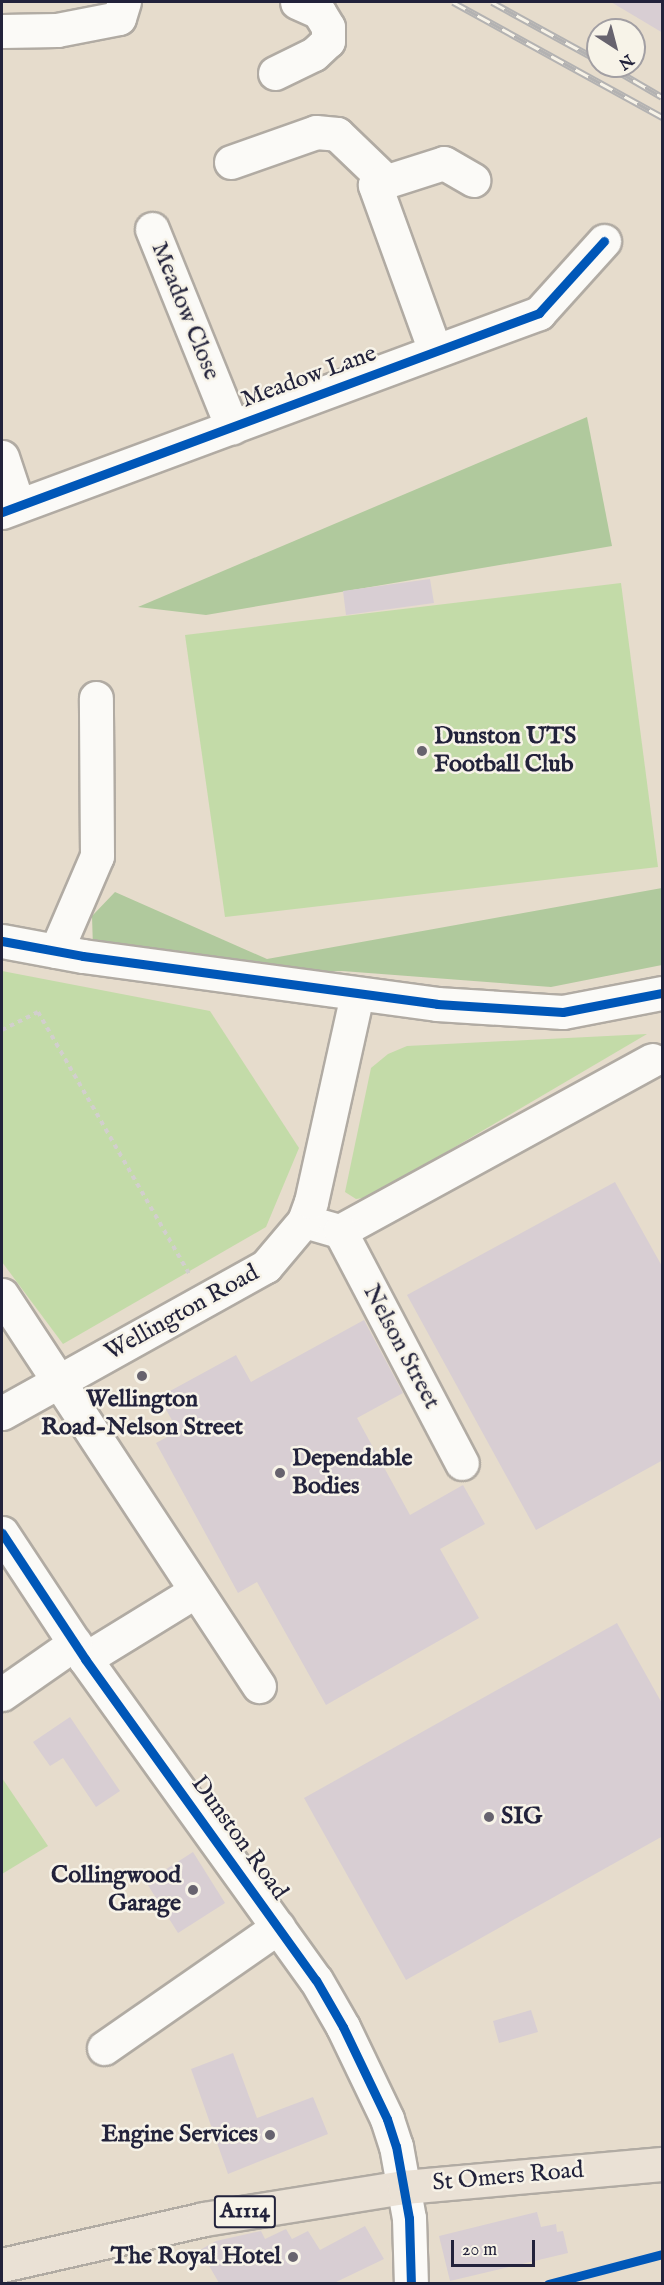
<!DOCTYPE html>
<style>
body{margin:0}
#map{position:relative;width:664px;height:2285px;overflow:hidden;background:#e6dccc;font-family:"IM FELL English",serif}
div>[style]{position:absolute}
[style*='--x']{left:calc(var(--x)*1px);top:calc(var(--y)*1px);width:calc(var(--w)*1px);rotate:calc(var(--a)*1deg)}
.green>*{inset:0;background:#c3dba8}
.forest>*{inset:0;background:#b0c99d}
.building>*{inset:0;background:#d8ced3}
.path>*{height:4px;margin-top:-2px;transform-origin:0;background:repeating-linear-gradient(90deg,#d2cfcd 0 4.5px,transparent 0 9px)}
.roads{filter:drop-shadow(2px 0 #b1aba3) drop-shadow(-2px 0 #b1aba3) drop-shadow(0 2px #b1aba3) drop-shadow(0 -2px #b1aba3)}
.minor>*{height:33px;margin:-16.5px;padding:0 16.5px;transform-origin:16.5px;border-radius:16.5px;background:#fbfaf7}
.major>*{height:33px;margin:-16.5px;padding:0 16.5px;transform-origin:16.5px;border-radius:16.5px;background:#eae1d5}
.rail>*{height:7px;margin-top:-3.5px;transform-origin:0;background:repeating-linear-gradient(90deg,#f7f3e8 0 14px,#b3b2b2 0 28px);box-sizing:border-box;border-block:2px solid #b3b2b2}
.cycleway>*{height:9px;margin:-4.5px;padding:0 4.5px;transform-origin:4.5px;border-radius:4.5px;background:#0057b8}
.dots>*{width:16px;height:16px;translate:-50% -50%;box-sizing:border-box;border:3px solid #f7f3e8;border-radius:50%}
span{translate:-50% -50%;white-space:nowrap;text-align:center;line-height:1.15;-webkit-text-stroke:5px #f7f3e8;paint-order:stroke}
.shield-label span{padding:2px 4px;background:#f7f3e8;border:2px solid;border-radius:4px;-webkit-text-stroke-width:0}
.shield-label{font-size:22px;color:#22223b;font-weight:700}
.street-label{font-size:24px;color:#22223b}
.poi-label{font-size:24px;color:#22223b;font-weight:700}
.left{translate:0 -50%;text-align:left}
.right{translate:-100% -50%;text-align:right}
.frame{position:absolute;inset:0;border:3px solid #22223b;pointer-events:none}
.north{position:absolute;left:586px;top:18px;width:60px;height:60px;box-sizing:border-box;background:#f7f3e8;border:2px solid #a29fa3;border-radius:50%;rotate:144deg;font-size:16px;font-weight:700;line-height:24px;text-align:center;color:#22223b}
.north::after{content:'';display:block;margin:auto;width:21px;height:27px;background:#67636e;clip-path:polygon(50% 0,100% 100%,50% 72%,0 100%)}
.scale{position:absolute;left:451px;top:2240px;width:84px;height:27px;box-sizing:border-box;border:3px solid #22223b;border-top:0;padding-left:8px;font-size:18px;line-height:21px;white-space:nowrap;color:#22223b;-webkit-text-stroke:4px #f7f3e8;paint-order:stroke}
</style>
<div id="map">
<div class="green">
<i style="clip-path:polygon(621px 583px,658px 867px,225px 917px,185px 635px)"></i>
<i style="clip-path:polygon(2px 971px,210px 1011px,299px 1148px,266px 1227px,63px 1344px,2px 1262px)"></i>
<i style="clip-path:polygon(647px 1034px,370px 1197px,356px 1199px,345px 1192px,371px 1068px,388px 1054px,407px 1046px)"></i>
<i style="clip-path:polygon(2px 1778px,48px 1846px,2px 1874px)"></i>
</div>
<div class="forest">
<i style="clip-path:polygon(587px 417px,612px 546px,206px 615px,138px 607px)"></i>
<i style="clip-path:polygon(662px 888px,662px 965px,551px 987px,342px 971px,265px 974px,93px 948px,92px 916px,115px 892px,267px 959px)"></i>
</div>
<div class="building">
<i style="clip-path:polygon(611px 2px,663px 2px,663px 33px)"></i>
<i style="clip-path:polygon(430px 579px,434px 603px,346px 615px,343px 591px)"></i>
<i style="clip-path:polygon(615px 1182px,663px 1268px,663px 1460px,536px 1530px,407px 1295px)"></i>
<i style="clip-path:polygon(364px 1320px,403px 1393px,357px 1418px,410px 1515px,463px 1485px,485px 1524px,440px 1549px,479px 1618px,326px 1705px,257px 1582px,238px 1593px,156px 1443px,178px 1431px,159px 1397px,236px 1355px,251px 1382px)"></i>
<i style="clip-path:polygon(617px 1623px,663px 1705px,663px 1836px,406px 1980px,304px 1798px)"></i>
<i style="clip-path:polygon(70px 1717px,120px 1791px,96px 1807px,63px 1758px,50px 1766px,33px 1742px)"></i>
<i style="clip-path:polygon(193px 1852px,225px 1903px,178px 1933px,146px 1882px)"></i>
<i style="clip-path:polygon(531px 2010px,538px 2032px,499px 2043px,493px 2021px)"></i>
<i style="clip-path:polygon(233px 2053px,257px 2118px,313px 2097px,328px 2134px,228px 2174px,191px 2069px)"></i>
<i style="clip-path:polygon(537px 2212px,541px 2227px,556px 2224px,557px 2232px,563px 2231px,568px 2253px,450px 2281px,439px 2236px)"></i>
<i style="clip-path:polygon(365px 2226px,384px 2259px,334px 2283px,219px 2283px,200px 2250px,216px 2241px,261px 2231px,265px 2239px,286px 2229px,292px 2239px,308px 2231px,320px 2250px)"></i>
</div>
<div class="path">
<i style="--x:2;--y:1030;--w:40;--a:-26.6"></i>
<i style="--x:38;--y:1012;--w:302;--a:60"></i>
</div>
<div class="roads">
<div class="minor">
<i style="--x:2;--y:31;--w:55;--a:-1"></i>
<i style="--x:57;--y:30;--w:63;--a:-11"></i>
<i style="--x:119;--y:18;--w:17;--a:-73"></i>
<i style="--x:275;--y:73;--w:43;--a:-26"></i>
<i style="--x:314;--y:54;--w:19;--a:-43"></i>
<i style="--x:328;--y:41;--w:14;--a:-90"></i>
<i style="--x:328;--y:27;--w:17;--a:-121"></i>
<i style="--x:319;--y:12;--w:24;--a:-156"></i>
<i style="--x:231;--y:162;--w:90;--a:-19.4"></i>
<i style="--x:316;--y:132;--w:21;--a:5"></i>
<i style="--x:337;--y:134;--w:68;--a:43.8"></i>
<i style="--x:152;--y:229;--w:214;--a:68"></i>
<i style="--x:435;--y:351;--w:177;--a:-109.9"></i>
<i style="--x:375;--y:185;--w:72;--a:-17.7"></i>
<i style="--x:444;--y:163;--w:34;--a:30"></i>
<i style="--x:2;--y:457;--w:51;--a:71.6"></i>
<i style="--x:2;--y:512;--w:573;--a:-20.33"></i>
<i style="--x:539;--y:313;--w:97;--a:-47.9"></i>
<i style="--x:2;--y:941;--w:82;--a:10.5"></i>
<i style="--x:83;--y:956;--w:357;--a:7.7"></i>
<i style="--x:437;--y:1004;--w:126;--a:3.6"></i>
<i style="--x:563;--y:1012;--w:101;--a:-10.9"></i>
<i style="--x:56;--y:951;--w:103;--a:-66.7"></i>
<i style="--x:97;--y:856;--w:158;--a:-90.4"></i>
<i style="--x:304;--y:1221;--w:37;--a:16"></i>
<i style="--x:340;--y:1231;--w:356;--a:-28.7"></i>
<i style="--x:340;--y:1231;--w:262;--a:62.3"></i>
<i style="--x:2;--y:1295;--w:468;--a:56.7"></i>
<i style="--x:2;--y:1413;--w:302;--a:-29.1"></i>
<i style="--x:266;--y:1266;--w:59;--a:-49.8"></i>
<i style="--x:304;--y:1221;--w:20;--a:-70"></i>
<i style="--x:311;--y:1202;--w:212;--a:-77.5"></i>
<i style="--x:2;--y:1533;--w:151;--a:56.6"></i>
<i style="--x:85;--y:1659;--w:395;--a:54.3"></i>
<i style="--x:316;--y:1980;--w:54;--a:60.1"></i>
<i style="--x:343;--y:2027;--w:102;--a:64.4"></i>
<i style="--x:387;--y:2119;--w:28;--a:72"></i>
<i style="--x:396;--y:2146;--w:73;--a:79.8"></i>
<i style="--x:409;--y:2218;--w:66;--a:88.3"></i>
<i style="--x:85;--y:1659;--w:128;--a:-31.6"></i>
<i style="--x:2;--y:1694;--w:89;--a:-34.9"></i>
<i style="--x:104;--y:2048;--w:212;--a:-34.8"></i>
</div>
<div class="major">
<i style="--x:2;--y:2265;--w:207;--a:-12.8"></i>
<i style="--x:204;--y:2219;--w:203;--a:-9.1"></i>
<i style="--x:404;--y:2187;--w:259;--a:-5.1"></i>
</div>
</div>
<div class="rail">
<i style="--x:453;--y:2;--w:239;--a:28.8"></i>
<i style="--x:492;--y:2;--w:121;--a:28.7"></i>
<i style="--x:609;--y:66;--w:61;--a:30.3"></i>
</div>
<div class="cycleway">
<i style="--x:2;--y:512;--w:573;--a:-20.33"></i>
<i style="--x:539;--y:313;--w:97;--a:-47.9"></i>
<i style="--x:2;--y:941;--w:82;--a:10.5"></i>
<i style="--x:83;--y:956;--w:357;--a:7.7"></i>
<i style="--x:437;--y:1004;--w:126;--a:3.6"></i>
<i style="--x:563;--y:1012;--w:101;--a:-10.9"></i>
<i style="--x:2;--y:1533;--w:151;--a:56.6"></i>
<i style="--x:85;--y:1659;--w:395;--a:54.3"></i>
<i style="--x:316;--y:1980;--w:54;--a:60.1"></i>
<i style="--x:343;--y:2027;--w:102;--a:64.4"></i>
<i style="--x:387;--y:2119;--w:28;--a:72"></i>
<i style="--x:396;--y:2146;--w:73;--a:79.8"></i>
<i style="--x:409;--y:2218;--w:66;--a:88.3"></i>
<i style="--x:548;--y:2284;--w:118;--a:-14.7"></i>
</div>
<div class="dots">
<i style="left:422px;top:751px;background:#67636e"></i>
<i style="left:142px;top:1376px;background:#67636e"></i>
<i style="left:280px;top:1473px;background:#67636e"></i>
<i style="left:489px;top:1817px;background:#67636e"></i>
<i style="left:193px;top:1890px;background:#67636e"></i>
<i style="left:270px;top:2135px;background:#67636e"></i>
<i style="left:293px;top:2257px;background:#67636e"></i>
</div>
<div class="shield-label">
<span style="left:245px;top:2212px">A1114</span>
</div>
<div class="street-label">
<span style="left:185px;top:311px;rotate:68deg">Meadow Close</span>
<span style="left:309px;top:377px;rotate:-20deg">Meadow Lane</span>
<span style="left:182px;top:1313px;rotate:-29deg">Wellington Road</span>
<span style="left:401px;top:1347px;rotate:62deg">Nelson Street</span>
<span style="left:239px;top:1838px;rotate:54deg">Dunston Road</span>
<span style="left:508px;top:2177px;rotate:-5deg">St Omers Road</span>
</div>
<div class="poi-label">
<span class="left" style="left:434px;top:751px">Dunston UTS<br>Football Club</span>
<span style="left:142px;top:1414px">Wellington<br>Road-Nelson Street</span>
<span class="left" style="left:292px;top:1473px">Dependable<br>Bodies</span>
<span class="left" style="left:501px;top:1817px">SIG</span>
<span class="right" style="left:181px;top:1890px">Collingwood<br>Garage</span>
<span class="right" style="left:258px;top:2135px">Engine Services</span>
<span class="right" style="left:281px;top:2257px">The Royal Hotel</span>
</div>
<div class="frame"></div>
<div class="north">N</div>
<div class="scale">20 m</div>
</div>
